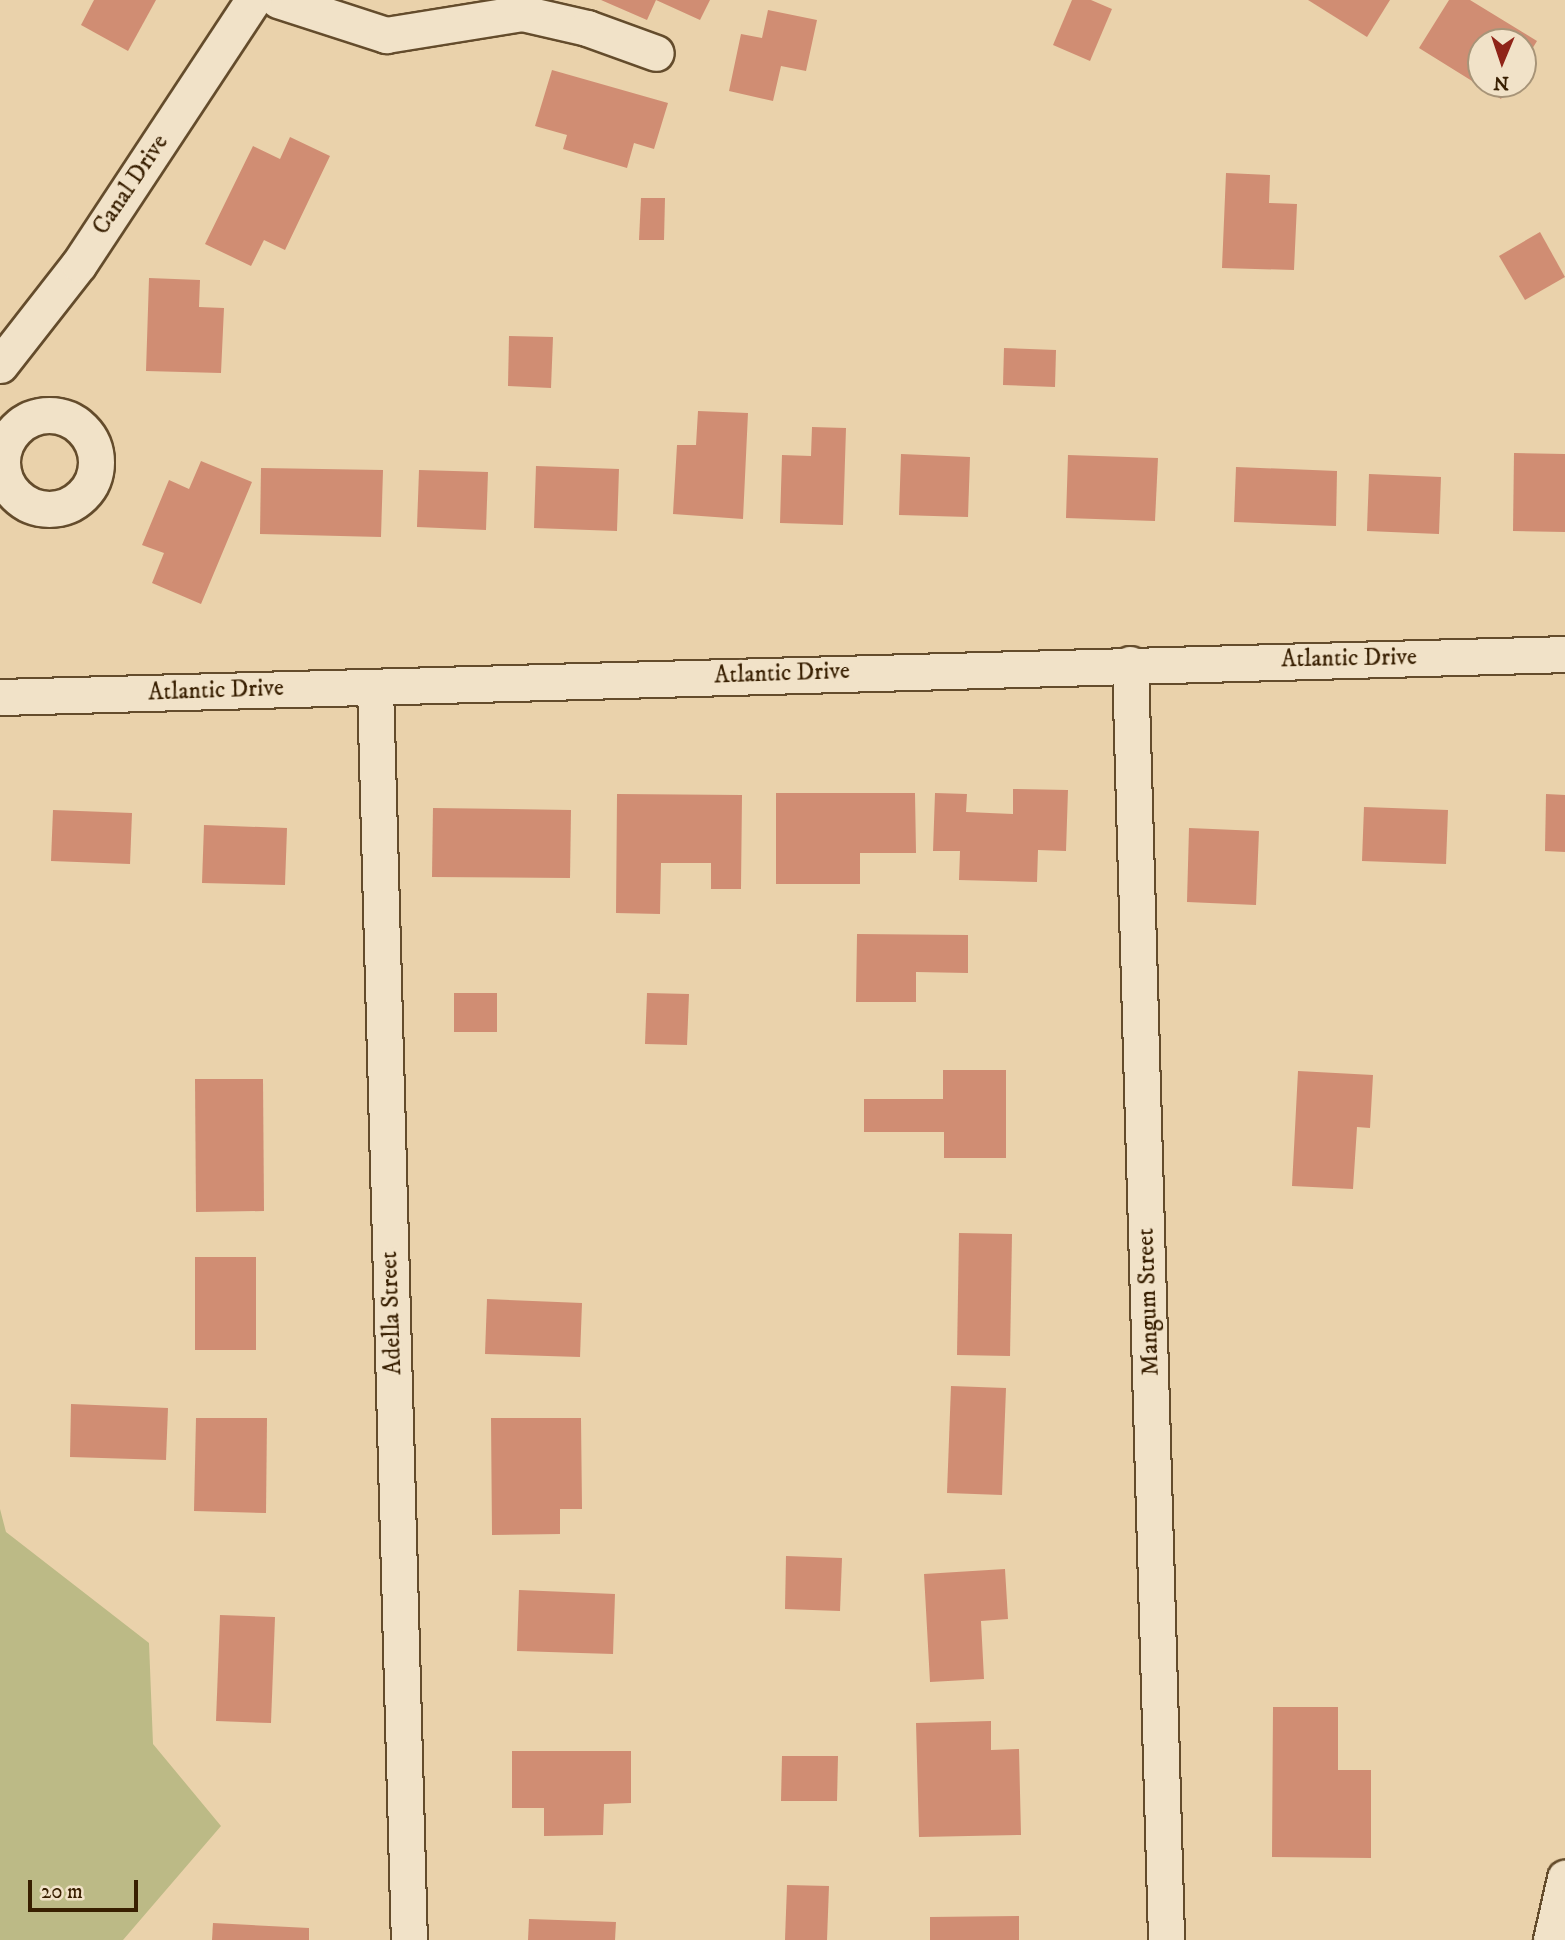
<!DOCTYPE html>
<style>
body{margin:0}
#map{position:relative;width:1565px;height:1940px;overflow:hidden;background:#ead2ab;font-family:"IM FELL DW Pica",serif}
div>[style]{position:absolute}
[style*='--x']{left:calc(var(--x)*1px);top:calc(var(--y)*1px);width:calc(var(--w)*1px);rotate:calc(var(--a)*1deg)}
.green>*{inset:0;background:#bcba86}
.building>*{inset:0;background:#d08d73}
.roads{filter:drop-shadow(2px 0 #644c2c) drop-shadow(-2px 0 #644c2c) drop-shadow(0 2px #644c2c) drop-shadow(0 -2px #644c2c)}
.street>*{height:35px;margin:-17.5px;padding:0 17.5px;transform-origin:17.5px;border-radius:17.5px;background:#f1e2c8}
.street>.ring{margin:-17.5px;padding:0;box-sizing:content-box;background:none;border:35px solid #f1e2c8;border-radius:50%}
span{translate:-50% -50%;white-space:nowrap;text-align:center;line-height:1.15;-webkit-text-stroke:6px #f1e2c8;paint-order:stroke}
.street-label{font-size:24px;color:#381f01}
.north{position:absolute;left:1467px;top:28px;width:70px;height:70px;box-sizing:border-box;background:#f1e2c8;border:2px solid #a79478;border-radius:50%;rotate:182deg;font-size:19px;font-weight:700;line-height:28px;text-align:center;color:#381f01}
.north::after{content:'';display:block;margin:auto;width:24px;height:32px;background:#8f2418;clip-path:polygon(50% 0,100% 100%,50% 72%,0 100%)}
.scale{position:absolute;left:28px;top:1880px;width:110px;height:32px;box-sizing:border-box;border:4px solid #381f01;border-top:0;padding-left:9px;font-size:21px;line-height:24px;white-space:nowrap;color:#381f01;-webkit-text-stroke:5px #f1e2c8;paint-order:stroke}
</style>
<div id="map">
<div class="green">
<i style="clip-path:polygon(0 1509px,6px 1532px,149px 1643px,153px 1744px,221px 1826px,123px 1940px,0 1940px)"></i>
</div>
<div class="building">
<i style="clip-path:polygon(94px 0,156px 0,128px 51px,81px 25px)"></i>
<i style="clip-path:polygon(601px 0,710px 0,700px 20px,656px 0,647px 20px)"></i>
<i style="clip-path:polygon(1072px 0,1091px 0,1112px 9px,1090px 61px,1053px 45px)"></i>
<i style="clip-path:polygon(1308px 0,1390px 0,1367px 37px)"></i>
<i style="clip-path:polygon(1449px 0,1470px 0,1537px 41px,1523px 64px,1523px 42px,1481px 42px,1481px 84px,1510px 84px,1501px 99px,1419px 48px)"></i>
<i style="clip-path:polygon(768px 10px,817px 20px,806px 71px,781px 66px,773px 101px,729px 91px,741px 34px,762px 38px)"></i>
<i style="clip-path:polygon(552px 70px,668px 103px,654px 149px,634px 143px,627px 168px,563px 149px,567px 135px,535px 126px)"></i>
<i style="clip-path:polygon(290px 137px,330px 156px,285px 250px,264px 240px,251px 266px,205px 244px,253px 146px,280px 159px)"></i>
<i style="clip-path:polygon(1226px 173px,1270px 175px,1269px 203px,1297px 204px,1294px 270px,1222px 268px)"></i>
<i style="clip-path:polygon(641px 198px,665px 198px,664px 240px,639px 240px)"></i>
<i style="clip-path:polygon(1540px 232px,1565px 277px,1525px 300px,1499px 256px)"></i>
<i style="clip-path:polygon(149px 278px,200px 280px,199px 307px,224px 308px,221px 373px,146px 371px)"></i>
<i style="clip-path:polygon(509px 336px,553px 337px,551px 388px,508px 386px)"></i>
<i style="clip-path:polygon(1004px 348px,1056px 350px,1055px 387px,1003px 385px)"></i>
<i style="clip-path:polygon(698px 411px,748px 413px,743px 519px,673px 514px,677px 445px,696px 445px)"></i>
<i style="clip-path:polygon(812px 427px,846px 428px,843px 525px,780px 523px,782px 455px,811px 456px)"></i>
<i style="clip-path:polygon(1514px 453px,1565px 454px,1565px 532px,1513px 531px)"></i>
<i style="clip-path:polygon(901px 454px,970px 457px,968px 517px,899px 515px)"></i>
<i style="clip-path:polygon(1068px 455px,1158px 458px,1155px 521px,1066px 518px)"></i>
<i style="clip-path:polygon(201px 461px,252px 482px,201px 604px,152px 583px,164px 553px,142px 545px,169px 480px,189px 489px)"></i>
<i style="clip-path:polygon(536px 466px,619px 469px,617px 531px,534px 528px)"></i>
<i style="clip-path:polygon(1236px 467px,1337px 471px,1336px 526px,1234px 522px)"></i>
<i style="clip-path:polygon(261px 468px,383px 470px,381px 537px,260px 534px)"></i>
<i style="clip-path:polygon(419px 470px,488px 472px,486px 530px,417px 527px)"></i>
<i style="clip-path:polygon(1369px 474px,1441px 477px,1439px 534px,1367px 531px)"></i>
<i style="clip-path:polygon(1013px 789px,1068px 790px,1066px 851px,1038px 850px,1037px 882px,959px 880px,960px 851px,933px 851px,935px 793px,967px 794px,966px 812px,1013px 814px)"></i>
<i style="clip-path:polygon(776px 793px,915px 793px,916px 853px,860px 853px,860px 884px,776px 884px)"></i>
<i style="clip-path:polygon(617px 794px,742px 795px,741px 889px,711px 889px,711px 863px,661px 863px,660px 914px,616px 913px)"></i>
<i style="clip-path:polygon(1546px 794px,1565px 795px,1565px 852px,1545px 851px)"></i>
<i style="clip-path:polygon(1364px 807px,1448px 810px,1446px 864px,1362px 861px)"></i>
<i style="clip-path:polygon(433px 808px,571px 810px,570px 878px,432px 877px)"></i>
<i style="clip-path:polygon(53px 810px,132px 813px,130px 864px,51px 861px)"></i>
<i style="clip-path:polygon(204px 825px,287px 828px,285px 885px,202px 883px)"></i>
<i style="clip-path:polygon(1189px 828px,1259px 831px,1256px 905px,1187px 902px)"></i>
<i style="clip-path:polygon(857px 934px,968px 935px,968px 973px,916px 972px,916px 1002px,856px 1002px)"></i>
<i style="clip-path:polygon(454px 993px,497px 993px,497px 1032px,454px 1032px)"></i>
<i style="clip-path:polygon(647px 993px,689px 994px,687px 1045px,645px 1044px)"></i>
<i style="clip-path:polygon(943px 1070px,1006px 1070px,1006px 1158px,944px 1158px,944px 1132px,864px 1132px,864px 1099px,943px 1099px)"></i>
<i style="clip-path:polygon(1298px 1071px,1373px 1075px,1370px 1128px,1357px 1127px,1353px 1189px,1292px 1186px)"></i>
<i style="clip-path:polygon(195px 1079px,263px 1079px,264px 1211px,196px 1212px)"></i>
<i style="clip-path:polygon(959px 1233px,1012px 1234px,1010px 1356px,957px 1355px)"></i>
<i style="clip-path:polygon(195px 1257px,256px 1257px,256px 1350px,195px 1350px)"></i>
<i style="clip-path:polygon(487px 1299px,582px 1303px,580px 1357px,485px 1354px)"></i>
<i style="clip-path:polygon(951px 1386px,1006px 1388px,1002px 1495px,947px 1493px)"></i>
<i style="clip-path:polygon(71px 1404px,168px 1408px,166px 1460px,70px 1457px)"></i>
<i style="clip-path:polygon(196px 1418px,267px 1418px,266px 1513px,194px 1511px)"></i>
<i style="clip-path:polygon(491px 1418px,581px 1418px,582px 1509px,560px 1509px,560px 1534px,492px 1535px)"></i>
<i style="clip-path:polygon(786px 1556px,842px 1558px,840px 1611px,785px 1609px)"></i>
<i style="clip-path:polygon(1005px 1569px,1008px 1619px,981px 1621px,984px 1679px,930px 1682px,924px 1574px)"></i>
<i style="clip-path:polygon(519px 1590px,615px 1594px,613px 1654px,517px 1651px)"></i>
<i style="clip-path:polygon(220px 1615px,275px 1617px,271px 1723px,216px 1721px)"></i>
<i style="clip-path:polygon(1273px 1707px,1338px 1707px,1338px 1770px,1371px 1770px,1371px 1858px,1272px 1857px)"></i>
<i style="clip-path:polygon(991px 1721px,991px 1750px,1019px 1749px,1021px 1835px,919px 1837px,916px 1723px)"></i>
<i style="clip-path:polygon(512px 1751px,631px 1751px,631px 1803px,604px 1804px,603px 1835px,544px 1836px,544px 1808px,512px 1808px)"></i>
<i style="clip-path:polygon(782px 1756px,838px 1756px,837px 1801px,781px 1801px)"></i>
<i style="clip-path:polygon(787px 1885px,829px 1886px,827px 1940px,785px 1940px)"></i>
<i style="clip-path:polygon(1019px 1916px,1019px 1940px,930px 1940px,930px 1917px)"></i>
<i style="clip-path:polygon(529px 1919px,616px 1922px,615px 1940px,528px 1940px)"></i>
<i style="clip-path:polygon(213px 1923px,309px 1928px,309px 1940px,212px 1940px)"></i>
</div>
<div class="roads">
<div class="street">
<i style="--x:278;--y:0;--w:114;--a:18"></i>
<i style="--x:386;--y:35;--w:138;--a:-9.2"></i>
<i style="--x:522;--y:13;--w:67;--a:13"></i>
<i style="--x:587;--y:28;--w:73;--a:19.9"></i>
<i style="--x:0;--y:365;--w:128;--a:-52"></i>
<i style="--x:79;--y:264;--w:316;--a:-56.6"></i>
<i class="ring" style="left:2px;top:415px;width:59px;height:59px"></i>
<i style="--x:1130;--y:664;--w:1277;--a:88.38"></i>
<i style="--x:375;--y:687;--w:1253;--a:88.45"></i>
<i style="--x:0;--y:697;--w:1566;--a:-1.57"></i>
<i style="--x:1551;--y:1940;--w:64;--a:-77.3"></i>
</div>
</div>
<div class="street-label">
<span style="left:131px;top:185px;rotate:-56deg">Canal Drive</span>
<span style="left:1349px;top:659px;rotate:-1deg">Atlantic Drive</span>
<span style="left:782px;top:674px;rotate:-2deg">Atlantic Drive</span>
<span style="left:216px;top:691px;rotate:-2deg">Atlantic Drive</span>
<span style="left:1149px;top:1302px;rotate:-92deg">Mangum Street</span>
<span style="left:392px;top:1313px;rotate:-92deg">Adella Street</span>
</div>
<div class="north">N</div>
<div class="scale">20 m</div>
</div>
